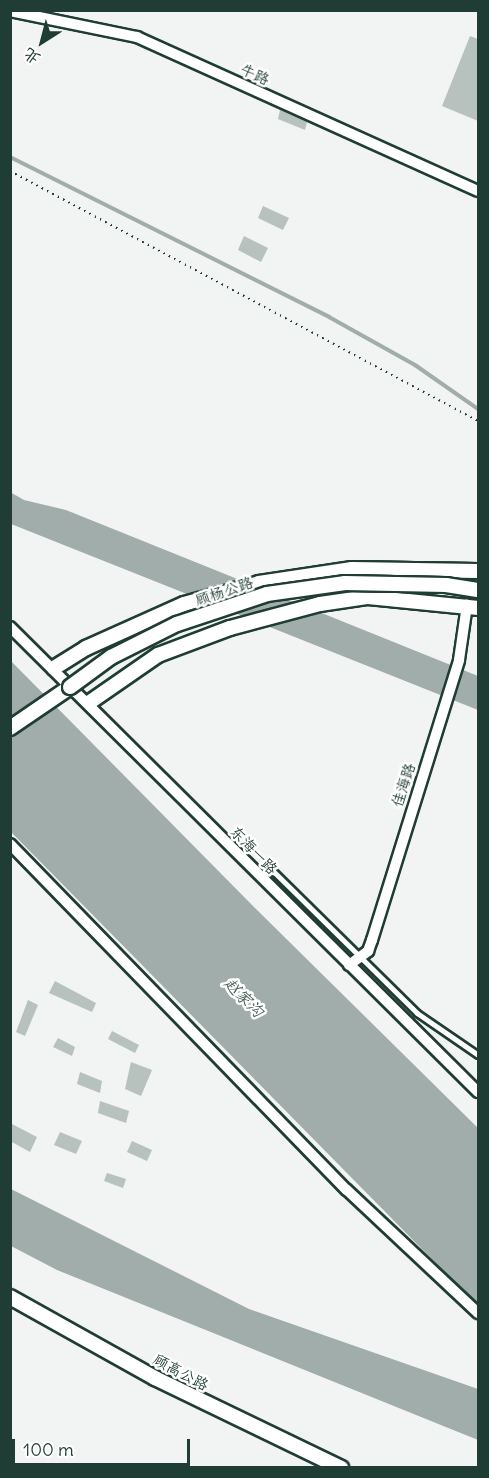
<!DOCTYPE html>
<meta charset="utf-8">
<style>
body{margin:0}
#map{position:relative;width:489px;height:1478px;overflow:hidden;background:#f2f3f3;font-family:Delius,"LXGW WenKai TC",sans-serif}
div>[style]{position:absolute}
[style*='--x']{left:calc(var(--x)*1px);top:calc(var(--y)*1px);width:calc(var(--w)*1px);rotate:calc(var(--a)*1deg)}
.water>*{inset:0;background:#a1adaa}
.stream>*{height:4px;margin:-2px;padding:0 2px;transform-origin:2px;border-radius:2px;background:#a1adaa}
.building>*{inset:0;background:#b7c1bd}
.path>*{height:2px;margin-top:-1px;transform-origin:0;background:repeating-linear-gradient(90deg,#1f3d34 0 1.5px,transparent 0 6px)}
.roads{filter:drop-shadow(2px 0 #1f3d34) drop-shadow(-2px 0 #1f3d34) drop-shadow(0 2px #1f3d34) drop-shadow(0 -2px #1f3d34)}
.service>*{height:5px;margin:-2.5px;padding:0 2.5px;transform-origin:2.5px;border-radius:2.5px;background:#fff}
.minor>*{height:10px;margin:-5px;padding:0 5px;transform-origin:5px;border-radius:5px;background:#fff}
.tertiary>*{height:14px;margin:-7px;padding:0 7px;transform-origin:7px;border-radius:7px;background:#fff}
.bridges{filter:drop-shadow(2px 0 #1f3d34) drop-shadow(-2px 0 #1f3d34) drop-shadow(0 2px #1f3d34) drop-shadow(0 -2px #1f3d34)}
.tertiary-bridge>*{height:14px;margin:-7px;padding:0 7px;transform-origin:7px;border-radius:7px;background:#fff}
span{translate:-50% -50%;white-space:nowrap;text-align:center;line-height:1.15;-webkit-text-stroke:5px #fff;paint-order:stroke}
.street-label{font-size:15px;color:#1f3d34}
.water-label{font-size:16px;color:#465f57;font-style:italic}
.frame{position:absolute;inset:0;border:12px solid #1f3d34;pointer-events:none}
.north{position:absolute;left:12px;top:12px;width:60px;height:60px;-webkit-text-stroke:4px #fff;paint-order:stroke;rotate:216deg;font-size:16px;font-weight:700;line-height:24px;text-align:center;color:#1f3d34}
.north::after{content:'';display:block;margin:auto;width:21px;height:27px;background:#1f3d34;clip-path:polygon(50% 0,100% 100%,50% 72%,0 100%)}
.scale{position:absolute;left:12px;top:1439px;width:178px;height:27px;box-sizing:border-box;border:3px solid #1f3d34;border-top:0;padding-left:8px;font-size:18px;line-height:21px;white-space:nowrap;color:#1f3d34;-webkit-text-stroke:4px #fff;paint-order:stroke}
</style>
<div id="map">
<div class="water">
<i style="clip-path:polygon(10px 492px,24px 500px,66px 510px,478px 676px,478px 710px,11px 524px)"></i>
<i style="clip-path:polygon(10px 660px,252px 905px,478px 1128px,478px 1306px,11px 832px)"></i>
<i style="clip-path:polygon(11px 1189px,249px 1309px,478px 1389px,478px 1440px,57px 1270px,11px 1246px)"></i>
</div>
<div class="stream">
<i style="--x:10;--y:157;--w:357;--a:26.6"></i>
<i style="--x:329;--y:317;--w:98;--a:29.2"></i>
<i style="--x:415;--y:365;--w:77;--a:34.9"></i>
</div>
<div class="building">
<i style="clip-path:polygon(470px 36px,478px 39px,478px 121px,442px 106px)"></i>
<i style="clip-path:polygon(280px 110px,307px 122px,305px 130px,278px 119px)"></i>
<i style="clip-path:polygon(263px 206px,289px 218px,283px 230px,258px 218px)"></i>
<i style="clip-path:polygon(244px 236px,268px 248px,261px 262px,238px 250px)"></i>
<i style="clip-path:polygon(55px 981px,96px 1003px,92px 1012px,49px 993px)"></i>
<i style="clip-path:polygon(28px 1000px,38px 1005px,25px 1036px,16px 1032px)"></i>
<i style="clip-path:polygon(112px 1031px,139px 1045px,135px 1053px,108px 1039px)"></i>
<i style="clip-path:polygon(58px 1038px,75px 1047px,72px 1056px,53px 1047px)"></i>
<i style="clip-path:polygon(131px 1062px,152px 1070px,141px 1096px,125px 1089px)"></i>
<i style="clip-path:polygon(80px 1072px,102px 1081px,100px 1093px,77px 1084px)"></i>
<i style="clip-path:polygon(100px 1101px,129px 1111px,126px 1123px,98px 1113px)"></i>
<i style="clip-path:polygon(10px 1123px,37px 1137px,30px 1152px,10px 1141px)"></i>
<i style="clip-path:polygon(60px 1132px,82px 1141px,76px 1154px,54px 1145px)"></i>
<i style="clip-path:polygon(132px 1141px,152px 1150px,147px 1161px,127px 1152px)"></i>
<i style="clip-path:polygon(107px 1173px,126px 1179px,123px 1188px,104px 1181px)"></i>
</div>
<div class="path">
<i style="--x:10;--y:171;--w:531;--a:28.11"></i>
</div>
<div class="roads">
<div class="service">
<i style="--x:269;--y:867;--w:208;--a:44.6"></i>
<i style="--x:417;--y:1013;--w:74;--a:34.5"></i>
</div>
<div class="minor">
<i style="--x:10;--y:11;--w:130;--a:11.6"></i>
<i style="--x:137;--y:37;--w:374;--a:24.3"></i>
<i style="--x:10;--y:627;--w:660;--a:44.82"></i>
<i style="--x:10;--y:844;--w:483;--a:45.8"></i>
<i style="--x:347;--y:1190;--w:180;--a:43.2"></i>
<i style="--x:349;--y:965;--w:24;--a:-36"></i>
<i style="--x:368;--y:951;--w:12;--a:-70"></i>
<i style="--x:372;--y:940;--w:293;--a:-72.7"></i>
<i style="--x:459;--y:660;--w:56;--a:-81.7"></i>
</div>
<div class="tertiary">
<i style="--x:54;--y:668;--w:38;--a:-32"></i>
<i style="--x:86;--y:648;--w:107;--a:-24.2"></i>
<i style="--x:184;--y:604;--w:78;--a:-15.6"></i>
<i style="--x:259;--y:583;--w:94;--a:-8.6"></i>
<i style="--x:352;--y:569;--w:126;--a:0.9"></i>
<i style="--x:90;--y:702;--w:83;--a:-34.7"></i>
<i style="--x:158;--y:655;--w:77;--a:-20.6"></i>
<i style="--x:230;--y:628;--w:93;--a:-14.9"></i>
<i style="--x:320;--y:604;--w:49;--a:-8.3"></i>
<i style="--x:368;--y:597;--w:111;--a:5.7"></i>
<i style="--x:10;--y:728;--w:73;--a:-34.3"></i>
<i style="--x:10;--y:1297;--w:166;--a:29.2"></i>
<i style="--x:155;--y:1378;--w:207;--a:25.8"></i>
</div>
</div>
<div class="bridges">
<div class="tertiary-bridge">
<i style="--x:70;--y:687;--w:51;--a:-36.2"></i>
<i style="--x:111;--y:657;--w:74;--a:-26.6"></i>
<i style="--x:177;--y:624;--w:95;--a:-18.4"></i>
<i style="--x:267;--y:594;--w:79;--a:-8"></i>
<i style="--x:345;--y:583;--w:101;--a:1.1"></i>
<i style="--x:446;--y:585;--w:32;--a:9"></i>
</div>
</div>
<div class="street-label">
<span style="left:255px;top:74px;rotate:24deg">牛路</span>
<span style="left:224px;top:591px;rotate:-19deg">顾杨公路</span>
<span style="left:403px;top:785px;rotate:-72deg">佳海路</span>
<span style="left:254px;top:850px;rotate:46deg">东海一路</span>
<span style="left:181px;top:1372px;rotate:28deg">顾高公路</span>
</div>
<div class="water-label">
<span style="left:244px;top:997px;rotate:45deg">赵家沟</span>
</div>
<div class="frame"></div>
<div class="north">北</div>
<div class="scale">100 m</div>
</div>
